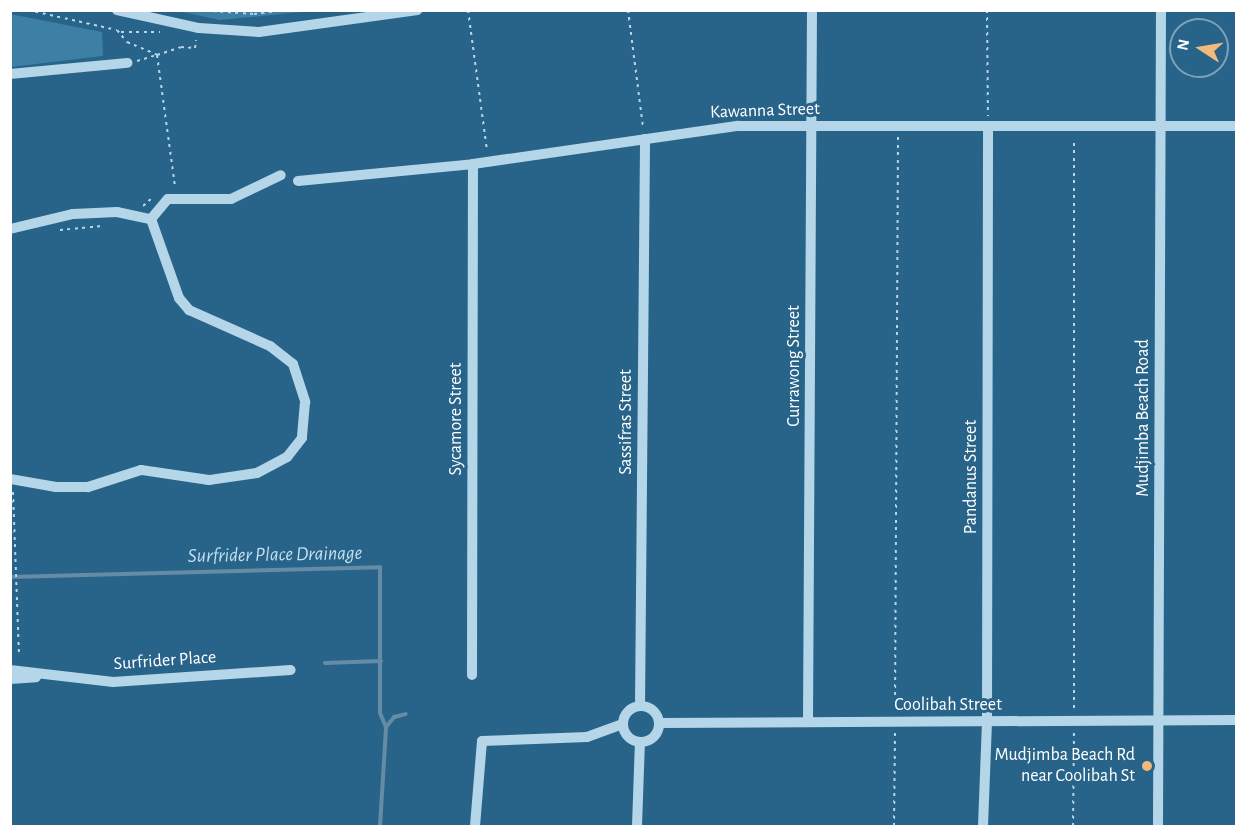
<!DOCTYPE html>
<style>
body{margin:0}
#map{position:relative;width:1247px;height:837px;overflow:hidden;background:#286489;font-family:"Alegreya Sans",sans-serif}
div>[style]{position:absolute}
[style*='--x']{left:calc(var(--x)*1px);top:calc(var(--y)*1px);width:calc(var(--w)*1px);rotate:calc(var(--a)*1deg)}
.green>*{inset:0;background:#3d7fa5}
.stream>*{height:4px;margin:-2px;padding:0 2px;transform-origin:2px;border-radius:2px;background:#658ca4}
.path>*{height:2px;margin-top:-1px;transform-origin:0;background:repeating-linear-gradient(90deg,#b5d6e9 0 3px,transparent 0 7.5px)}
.minor>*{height:10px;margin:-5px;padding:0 5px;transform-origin:5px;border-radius:5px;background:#b5d6e9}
.minor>.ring{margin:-5px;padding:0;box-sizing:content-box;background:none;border:10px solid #b5d6e9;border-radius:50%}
.dots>*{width:16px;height:16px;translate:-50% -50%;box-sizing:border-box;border:3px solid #286489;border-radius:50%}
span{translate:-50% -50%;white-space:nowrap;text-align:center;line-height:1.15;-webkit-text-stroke:6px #286489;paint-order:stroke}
.street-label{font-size:18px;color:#fff}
.poi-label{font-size:18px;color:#fff}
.right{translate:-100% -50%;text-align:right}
.water-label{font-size:20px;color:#c1dff0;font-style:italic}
.frame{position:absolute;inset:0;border:12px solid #fff;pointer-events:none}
.north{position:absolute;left:1169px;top:18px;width:60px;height:60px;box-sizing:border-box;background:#286489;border:2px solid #7ea2b8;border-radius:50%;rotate:282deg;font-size:16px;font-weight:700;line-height:24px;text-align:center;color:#fff}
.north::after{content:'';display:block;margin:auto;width:21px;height:27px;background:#f1b97c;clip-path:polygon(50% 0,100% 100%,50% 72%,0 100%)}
</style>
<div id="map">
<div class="green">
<i style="clip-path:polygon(178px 11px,311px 11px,220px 20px)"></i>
<i style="clip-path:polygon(10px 14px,102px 32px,103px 56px,11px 67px)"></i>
</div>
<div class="stream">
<i style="--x:10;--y:577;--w:370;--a:-1.5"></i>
<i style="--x:380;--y:567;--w:146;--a:90"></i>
<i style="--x:380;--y:713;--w:15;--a:67"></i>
<i style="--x:325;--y:663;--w:56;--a:-2"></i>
<i style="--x:380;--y:826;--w:99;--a:-86.5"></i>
<i style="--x:386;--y:727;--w:13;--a:-51"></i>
<i style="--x:394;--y:717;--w:12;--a:-14"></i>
</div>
<div class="path">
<i style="--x:28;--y:10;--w:91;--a:12.7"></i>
<i style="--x:117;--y:30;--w:16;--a:50"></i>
<i style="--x:127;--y:42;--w:33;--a:23"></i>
<i style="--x:157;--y:55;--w:25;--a:-18"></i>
<i style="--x:181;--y:47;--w:14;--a:4"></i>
<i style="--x:195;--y:48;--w:8;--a:-83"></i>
<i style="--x:198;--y:10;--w:56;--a:4.1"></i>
<i style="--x:254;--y:14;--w:32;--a:-7"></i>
<i style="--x:468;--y:10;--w:141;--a:82.3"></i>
<i style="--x:628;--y:10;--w:118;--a:82.7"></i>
<i style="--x:987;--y:10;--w:106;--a:89.5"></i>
<i style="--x:121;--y:32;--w:39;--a:0"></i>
<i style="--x:137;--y:61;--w:21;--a:-17"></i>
<i style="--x:157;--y:55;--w:133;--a:82.2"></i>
<i style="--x:143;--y:206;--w:12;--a:-42"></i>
<i style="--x:60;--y:230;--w:42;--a:-5.4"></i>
<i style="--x:13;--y:492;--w:165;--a:87.9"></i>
<i style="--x:1074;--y:708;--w:570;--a:-90"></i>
<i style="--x:895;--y:710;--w:574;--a:-89.7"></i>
<i style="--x:894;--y:826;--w:93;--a:-89.4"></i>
<i style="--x:1073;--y:826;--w:94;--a:-89.4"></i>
</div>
<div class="minor">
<i style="--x:117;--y:10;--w:84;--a:12.4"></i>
<i style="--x:199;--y:28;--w:60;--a:3.8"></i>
<i style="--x:259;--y:32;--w:160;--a:-7.9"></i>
<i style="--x:10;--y:74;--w:118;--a:-5.4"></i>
<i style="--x:298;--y:181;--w:176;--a:-5.5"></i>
<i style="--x:473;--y:164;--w:268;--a:-8.2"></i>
<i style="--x:738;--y:126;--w:498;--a:0"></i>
<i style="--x:151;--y:219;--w:26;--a:-50"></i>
<i style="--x:168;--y:199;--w:63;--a:0"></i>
<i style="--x:231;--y:199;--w:55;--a:-25.6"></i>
<i style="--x:10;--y:229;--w:65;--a:-13.4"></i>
<i style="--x:73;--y:214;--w:44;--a:-2.6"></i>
<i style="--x:117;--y:212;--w:35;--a:12"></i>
<i style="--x:151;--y:219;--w:84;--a:70.5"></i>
<i style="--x:179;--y:298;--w:16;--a:50"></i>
<i style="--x:189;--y:310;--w:89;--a:24"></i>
<i style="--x:270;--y:346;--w:29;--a:38"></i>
<i style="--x:293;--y:364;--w:40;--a:72"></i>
<i style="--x:305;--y:402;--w:36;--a:95"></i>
<i style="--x:302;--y:438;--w:24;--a:128"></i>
<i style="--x:287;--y:457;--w:34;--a:152"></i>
<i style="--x:257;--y:473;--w:49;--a:171.7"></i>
<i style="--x:209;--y:480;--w:69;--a:-171.6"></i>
<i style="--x:141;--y:470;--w:56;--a:162.2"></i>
<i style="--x:88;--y:487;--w:32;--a:180"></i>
<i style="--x:56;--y:487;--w:47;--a:-170.1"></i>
<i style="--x:10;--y:670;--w:104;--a:6.6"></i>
<i style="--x:113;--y:682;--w:178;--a:-3.9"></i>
<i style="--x:472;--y:675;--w:511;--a:-89.89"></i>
<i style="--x:10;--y:679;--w:26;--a:-4"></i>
<i style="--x:640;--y:706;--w:567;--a:-89.49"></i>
<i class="ring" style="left:623px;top:706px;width:26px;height:26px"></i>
<i style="--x:808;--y:722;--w:712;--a:-89.68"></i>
<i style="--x:659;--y:723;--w:577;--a:-0.3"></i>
<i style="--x:475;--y:826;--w:85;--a:-85.3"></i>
<i style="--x:482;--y:741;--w:105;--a:-2.2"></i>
<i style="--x:587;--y:737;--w:38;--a:-20"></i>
<i style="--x:637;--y:826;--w:84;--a:-88"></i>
<i style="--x:983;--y:826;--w:105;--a:-87.8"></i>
<i style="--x:987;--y:721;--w:594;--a:-89.9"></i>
<i style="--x:1158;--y:826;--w:816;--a:-89.79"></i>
</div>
<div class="dots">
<i style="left:1147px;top:766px;background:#f1b97c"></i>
</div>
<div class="street-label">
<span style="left:765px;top:111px;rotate:-2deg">Kawanna Street</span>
<span style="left:794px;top:366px;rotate:-90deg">Currawong Street</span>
<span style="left:1143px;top:418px;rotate:-90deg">Mudjimba Beach Road</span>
<span style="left:456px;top:419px;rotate:-90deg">Sycamore Street</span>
<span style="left:626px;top:422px;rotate:-90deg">Sassifras Street</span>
<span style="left:971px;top:477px;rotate:-90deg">Pandanus Street</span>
<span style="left:165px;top:661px;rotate:-4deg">Surfrider Place</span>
<span style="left:948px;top:705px">Coolibah Street</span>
</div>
<div class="poi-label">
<span class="right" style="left:1135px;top:766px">Mudjimba Beach Rd<br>near Coolibah St</span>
</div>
<div class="water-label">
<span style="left:275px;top:555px;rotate:-1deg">Surfrider Place Drainage</span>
</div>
<div class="frame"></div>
<div class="north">N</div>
</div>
